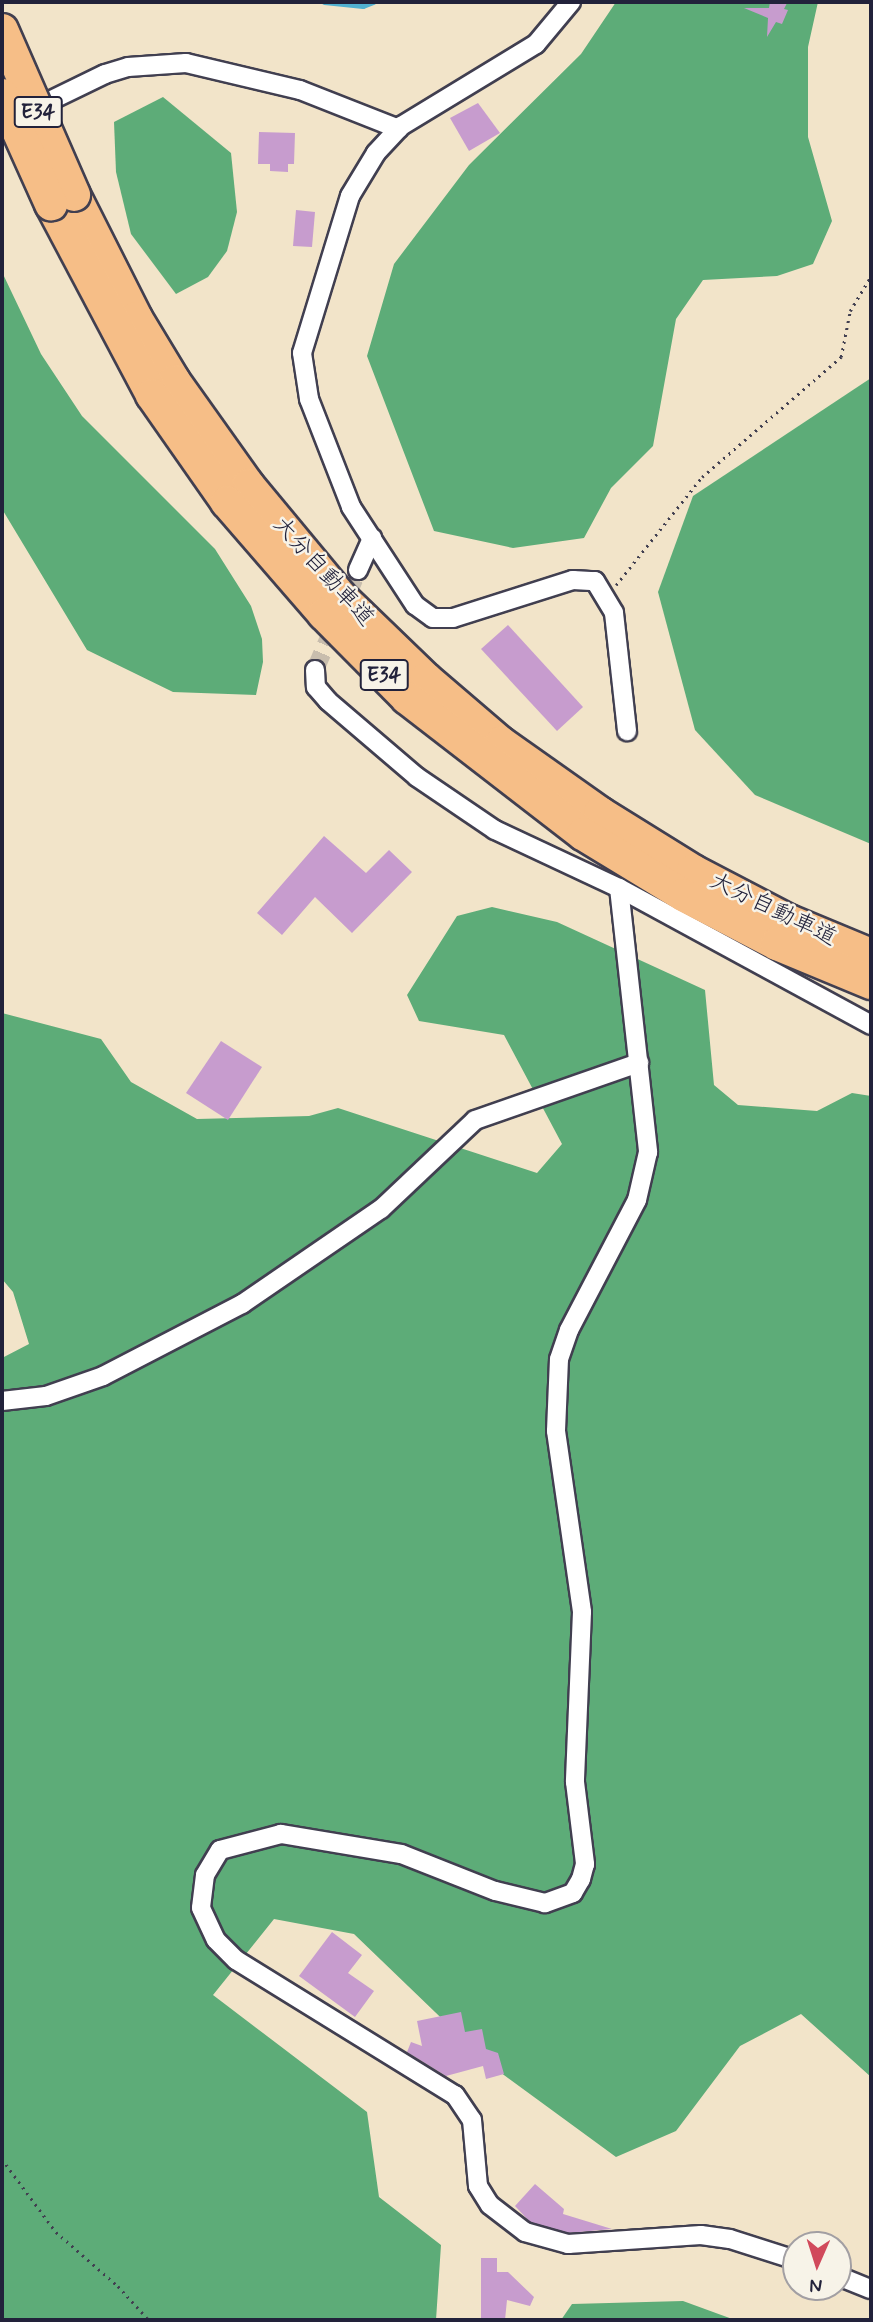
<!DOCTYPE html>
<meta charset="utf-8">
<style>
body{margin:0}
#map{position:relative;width:873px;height:2322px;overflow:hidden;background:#f2e4c9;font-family:Mynerve,"Klee One",sans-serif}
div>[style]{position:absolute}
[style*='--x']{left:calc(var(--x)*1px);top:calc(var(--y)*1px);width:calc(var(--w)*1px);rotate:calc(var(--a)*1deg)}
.forest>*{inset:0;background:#5dac78}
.stream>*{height:5px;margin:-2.5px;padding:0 2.5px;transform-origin:2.5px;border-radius:2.5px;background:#50b0cf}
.building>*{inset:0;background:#c79cce}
.minor-tunnel>*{height:18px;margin-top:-9px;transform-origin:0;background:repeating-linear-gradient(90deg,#c8bdad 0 18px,transparent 0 27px)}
.path>*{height:2.5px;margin-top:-1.25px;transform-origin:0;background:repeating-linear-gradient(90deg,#413f50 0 2px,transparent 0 7px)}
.roads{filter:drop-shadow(2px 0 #413f50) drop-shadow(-2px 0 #413f50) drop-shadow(0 2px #413f50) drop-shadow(0 -2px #413f50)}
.minor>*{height:18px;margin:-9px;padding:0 9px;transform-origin:9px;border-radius:9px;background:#fff}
.motorway>*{height:32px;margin:-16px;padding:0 16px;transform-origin:16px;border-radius:16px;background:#f6be87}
.bridges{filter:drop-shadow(2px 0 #413f50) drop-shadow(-2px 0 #413f50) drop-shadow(0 2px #413f50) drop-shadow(0 -2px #413f50)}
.motorway-bridge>*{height:32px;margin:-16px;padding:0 16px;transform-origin:16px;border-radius:16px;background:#f6be87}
span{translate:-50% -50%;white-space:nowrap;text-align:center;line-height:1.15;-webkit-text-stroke:5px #f7f3e8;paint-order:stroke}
.shield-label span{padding:2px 5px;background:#f7f3e8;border:2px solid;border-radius:5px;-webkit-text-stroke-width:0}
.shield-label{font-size:21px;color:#22223b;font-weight:700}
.street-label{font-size:23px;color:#22223b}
.frame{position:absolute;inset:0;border:4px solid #22223b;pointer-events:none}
.north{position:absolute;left:782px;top:2231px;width:70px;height:70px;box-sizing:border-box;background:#f7f3e8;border:2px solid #a29fa3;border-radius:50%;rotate:183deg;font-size:19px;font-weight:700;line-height:28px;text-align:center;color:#22223b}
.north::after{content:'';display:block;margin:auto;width:24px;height:32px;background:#d1495b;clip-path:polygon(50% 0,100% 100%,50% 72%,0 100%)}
</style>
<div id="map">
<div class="forest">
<i style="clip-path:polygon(616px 2px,818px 2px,808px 47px,808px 137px,832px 221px,813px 264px,777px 276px,703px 280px,676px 319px,653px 446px,611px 488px,584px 538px,513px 548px,434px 531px,367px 356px,394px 264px,469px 165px,581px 54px)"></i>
<i style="clip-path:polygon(163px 97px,231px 153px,237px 212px,227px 251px,208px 277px,176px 294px,131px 234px,116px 172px,114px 122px)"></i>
<i style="clip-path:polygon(2px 272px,41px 354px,82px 416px,215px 549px,251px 606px,262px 639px,263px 662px,256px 695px,173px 692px,87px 650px,2px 509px)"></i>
<i style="clip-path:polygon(871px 378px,871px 844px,755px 795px,695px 730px,658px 592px,693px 496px)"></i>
<i style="clip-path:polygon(492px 907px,557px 922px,705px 990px,714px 1085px,738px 1105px,817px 1111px,852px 1093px,871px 1096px,871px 2077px,801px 2014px,740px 2046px,676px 2131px,616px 2157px,489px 2064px,354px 1934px,274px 1919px,213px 1995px,367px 2112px,379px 2197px,441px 2245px,436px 2320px,2px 2320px,2px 1358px,29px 1344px,13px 1292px,2px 1279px,2px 1013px,101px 1039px,131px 1082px,197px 1119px,309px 1116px,338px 1108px,537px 1173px,562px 1144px,504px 1035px,419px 1021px,407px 995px,457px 916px)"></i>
<i style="clip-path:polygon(683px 2301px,735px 2320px,561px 2320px,572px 2304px)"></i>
</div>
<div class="stream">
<i style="--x:324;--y:2;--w:39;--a:6"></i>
<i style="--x:363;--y:6;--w:11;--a:-22"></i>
</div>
<div class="building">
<i style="clip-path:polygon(770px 2px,787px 3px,784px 9px,788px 10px,782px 24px,776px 22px,767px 37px,768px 18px,744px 8px,769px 8px)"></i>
<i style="clip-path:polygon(478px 103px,500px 133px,469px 151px,450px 118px)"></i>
<i style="clip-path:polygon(259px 132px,295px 133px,294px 164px,288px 164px,288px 172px,270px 171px,270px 164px,258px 164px)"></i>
<i style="clip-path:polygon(296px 210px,315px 212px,312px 247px,293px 246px)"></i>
<i style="clip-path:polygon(508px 625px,583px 707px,557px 731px,481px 649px)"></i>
<i style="clip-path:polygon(324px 836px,366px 873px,389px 850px,412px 872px,352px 933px,315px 897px,282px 935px,257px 913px)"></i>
<i style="clip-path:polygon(221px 1041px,262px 1067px,228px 1120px,186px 1093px)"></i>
<i style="clip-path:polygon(332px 1932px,362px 1955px,348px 1973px,374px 1991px,355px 2017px,299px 1976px)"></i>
<i style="clip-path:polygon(461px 2012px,465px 2032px,482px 2029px,486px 2049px,498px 2053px,504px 2074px,486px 2079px,483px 2066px,446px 2076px,407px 2052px,411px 2042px,422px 2046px,417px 2021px)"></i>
<i style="clip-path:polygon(535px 2184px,564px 2209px,563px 2214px,612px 2229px,569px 2233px,530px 2222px,515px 2206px)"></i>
<i style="clip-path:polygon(481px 2258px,497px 2258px,497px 2272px,508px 2272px,534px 2297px,530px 2306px,507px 2300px,505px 2320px,481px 2320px)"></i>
</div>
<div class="minor-tunnel">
<i style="--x:315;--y:670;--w:109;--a:-66.7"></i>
</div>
<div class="path">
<i style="--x:616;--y:585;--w:138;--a:-51.5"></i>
<i style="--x:702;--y:477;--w:184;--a:-40.8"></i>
<i style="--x:841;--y:357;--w:47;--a:-78.9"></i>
<i style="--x:850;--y:311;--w:41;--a:-59"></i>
<i style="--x:2;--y:2159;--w:91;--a:53.5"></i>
<i style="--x:56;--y:2232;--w:82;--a:41.1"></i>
<i style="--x:118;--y:2286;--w:46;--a:47.6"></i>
</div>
<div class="roads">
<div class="minor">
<i style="--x:571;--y:2;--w:55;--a:129.8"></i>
<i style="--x:536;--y:44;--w:158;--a:148.7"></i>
<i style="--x:401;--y:126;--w:37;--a:133"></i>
<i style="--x:376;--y:153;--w:50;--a:121.2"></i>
<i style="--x:350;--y:196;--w:164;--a:107"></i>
<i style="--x:302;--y:353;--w:47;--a:81.3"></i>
<i style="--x:309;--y:399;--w:116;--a:68.7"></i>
<i style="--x:351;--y:507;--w:117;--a:56.9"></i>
<i style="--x:415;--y:605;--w:22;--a:36"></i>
<i style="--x:433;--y:618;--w:20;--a:0"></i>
<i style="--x:453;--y:618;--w:126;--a:-17.6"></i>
<i style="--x:573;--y:580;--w:22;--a:3"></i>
<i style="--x:595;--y:581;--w:37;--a:59"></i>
<i style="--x:614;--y:613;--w:119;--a:83.7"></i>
<i style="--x:31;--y:110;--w:82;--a:-25.9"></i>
<i style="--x:105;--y:74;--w:24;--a:-17"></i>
<i style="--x:128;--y:67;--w:58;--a:-3.9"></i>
<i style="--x:186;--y:63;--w:117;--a:13.3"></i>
<i style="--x:300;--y:90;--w:106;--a:21.5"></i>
<i style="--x:358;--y:570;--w:35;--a:-66"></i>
<i style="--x:315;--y:670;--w:17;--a:87"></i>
<i style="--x:316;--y:687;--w:18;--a:49"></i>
<i style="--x:328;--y:701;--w:117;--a:40.5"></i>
<i style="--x:417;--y:777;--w:94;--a:34.2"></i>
<i style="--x:495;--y:830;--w:137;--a:25.1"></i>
<i style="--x:619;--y:888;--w:287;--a:28.5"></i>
<i style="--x:619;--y:888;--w:266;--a:83.7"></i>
<i style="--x:648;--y:1152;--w:49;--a:102.9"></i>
<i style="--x:637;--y:1200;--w:147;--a:117.6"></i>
<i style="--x:569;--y:1330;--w:31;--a:109"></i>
<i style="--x:559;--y:1359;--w:72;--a:92.4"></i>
<i style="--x:556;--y:1431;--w:183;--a:81.8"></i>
<i style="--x:582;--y:1612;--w:170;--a:92.4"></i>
<i style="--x:575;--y:1782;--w:83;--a:83"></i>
<i style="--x:585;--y:1864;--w:16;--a:105"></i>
<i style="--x:581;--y:1879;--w:16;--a:120"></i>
<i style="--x:573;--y:1893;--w:30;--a:160"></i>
<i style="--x:545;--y:1903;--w:51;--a:-166.5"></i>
<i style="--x:495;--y:1891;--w:101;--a:-158.5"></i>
<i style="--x:401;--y:1854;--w:122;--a:-170.5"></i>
<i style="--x:281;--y:1834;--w:63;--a:165.3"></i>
<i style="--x:220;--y:1850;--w:29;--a:121"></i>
<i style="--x:205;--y:1875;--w:33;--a:97"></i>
<i style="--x:201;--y:1908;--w:35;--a:65"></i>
<i style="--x:216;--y:1940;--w:28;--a:45"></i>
<i style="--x:236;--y:1960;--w:257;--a:31.7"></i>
<i style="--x:455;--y:2095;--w:30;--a:56"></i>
<i style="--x:472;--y:2120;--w:66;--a:84.8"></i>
<i style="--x:478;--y:2186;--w:22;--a:58"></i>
<i style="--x:490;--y:2205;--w:44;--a:37.6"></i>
<i style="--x:525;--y:2232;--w:45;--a:15.6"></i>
<i style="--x:568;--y:2244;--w:133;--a:-3.9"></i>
<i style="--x:701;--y:2235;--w:29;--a:8"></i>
<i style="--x:730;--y:2239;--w:69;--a:17.7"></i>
<i style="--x:2;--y:1401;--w:44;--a:-6.5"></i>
<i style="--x:46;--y:1396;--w:60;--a:-19.3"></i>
<i style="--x:103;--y:1376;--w:157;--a:-27.4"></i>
<i style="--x:242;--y:1304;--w:168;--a:-34.4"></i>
<i style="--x:381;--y:1209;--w:129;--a:-43.4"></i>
<i style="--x:475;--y:1120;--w:174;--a:-19.2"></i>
<i style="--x:838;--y:2276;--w:35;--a:22"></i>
</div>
<div class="motorway">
<i style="--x:74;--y:195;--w:138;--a:63.2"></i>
<i style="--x:136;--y:318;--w:74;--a:58.9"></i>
<i style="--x:174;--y:381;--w:128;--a:54.6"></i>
<i style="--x:248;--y:485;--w:144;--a:50.3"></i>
<i style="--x:340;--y:596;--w:120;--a:44"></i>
<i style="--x:426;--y:679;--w:99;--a:40.5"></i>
<i style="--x:501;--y:743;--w:121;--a:35.3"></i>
<i style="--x:600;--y:813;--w:110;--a:31.9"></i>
<i style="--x:693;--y:871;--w:108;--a:27.5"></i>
<i style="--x:789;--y:921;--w:89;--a:22.5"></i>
<i style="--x:51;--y:204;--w:216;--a:62.1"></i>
<i style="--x:152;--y:395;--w:131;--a:55"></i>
<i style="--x:227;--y:502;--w:148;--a:49.1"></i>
<i style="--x:324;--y:614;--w:118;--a:45.3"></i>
<i style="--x:407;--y:698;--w:222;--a:37.7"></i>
<i style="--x:583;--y:834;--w:117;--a:31.4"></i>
<i style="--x:683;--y:895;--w:106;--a:27.5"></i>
<i style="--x:777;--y:944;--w:102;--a:22.5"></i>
</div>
</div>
<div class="bridges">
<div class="motorway-bridge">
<i style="--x:2;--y:30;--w:180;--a:66.4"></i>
<i style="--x:2;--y:95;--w:120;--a:65.8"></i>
</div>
</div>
<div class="shield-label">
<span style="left:38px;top:112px">E34</span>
<span style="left:384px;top:675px">E34</span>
</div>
<div class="street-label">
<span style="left:323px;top:572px;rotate:48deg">大分自動車道</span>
<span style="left:773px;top:910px;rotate:26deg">大分自動車道</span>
</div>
<div class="frame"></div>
<div class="north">N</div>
</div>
